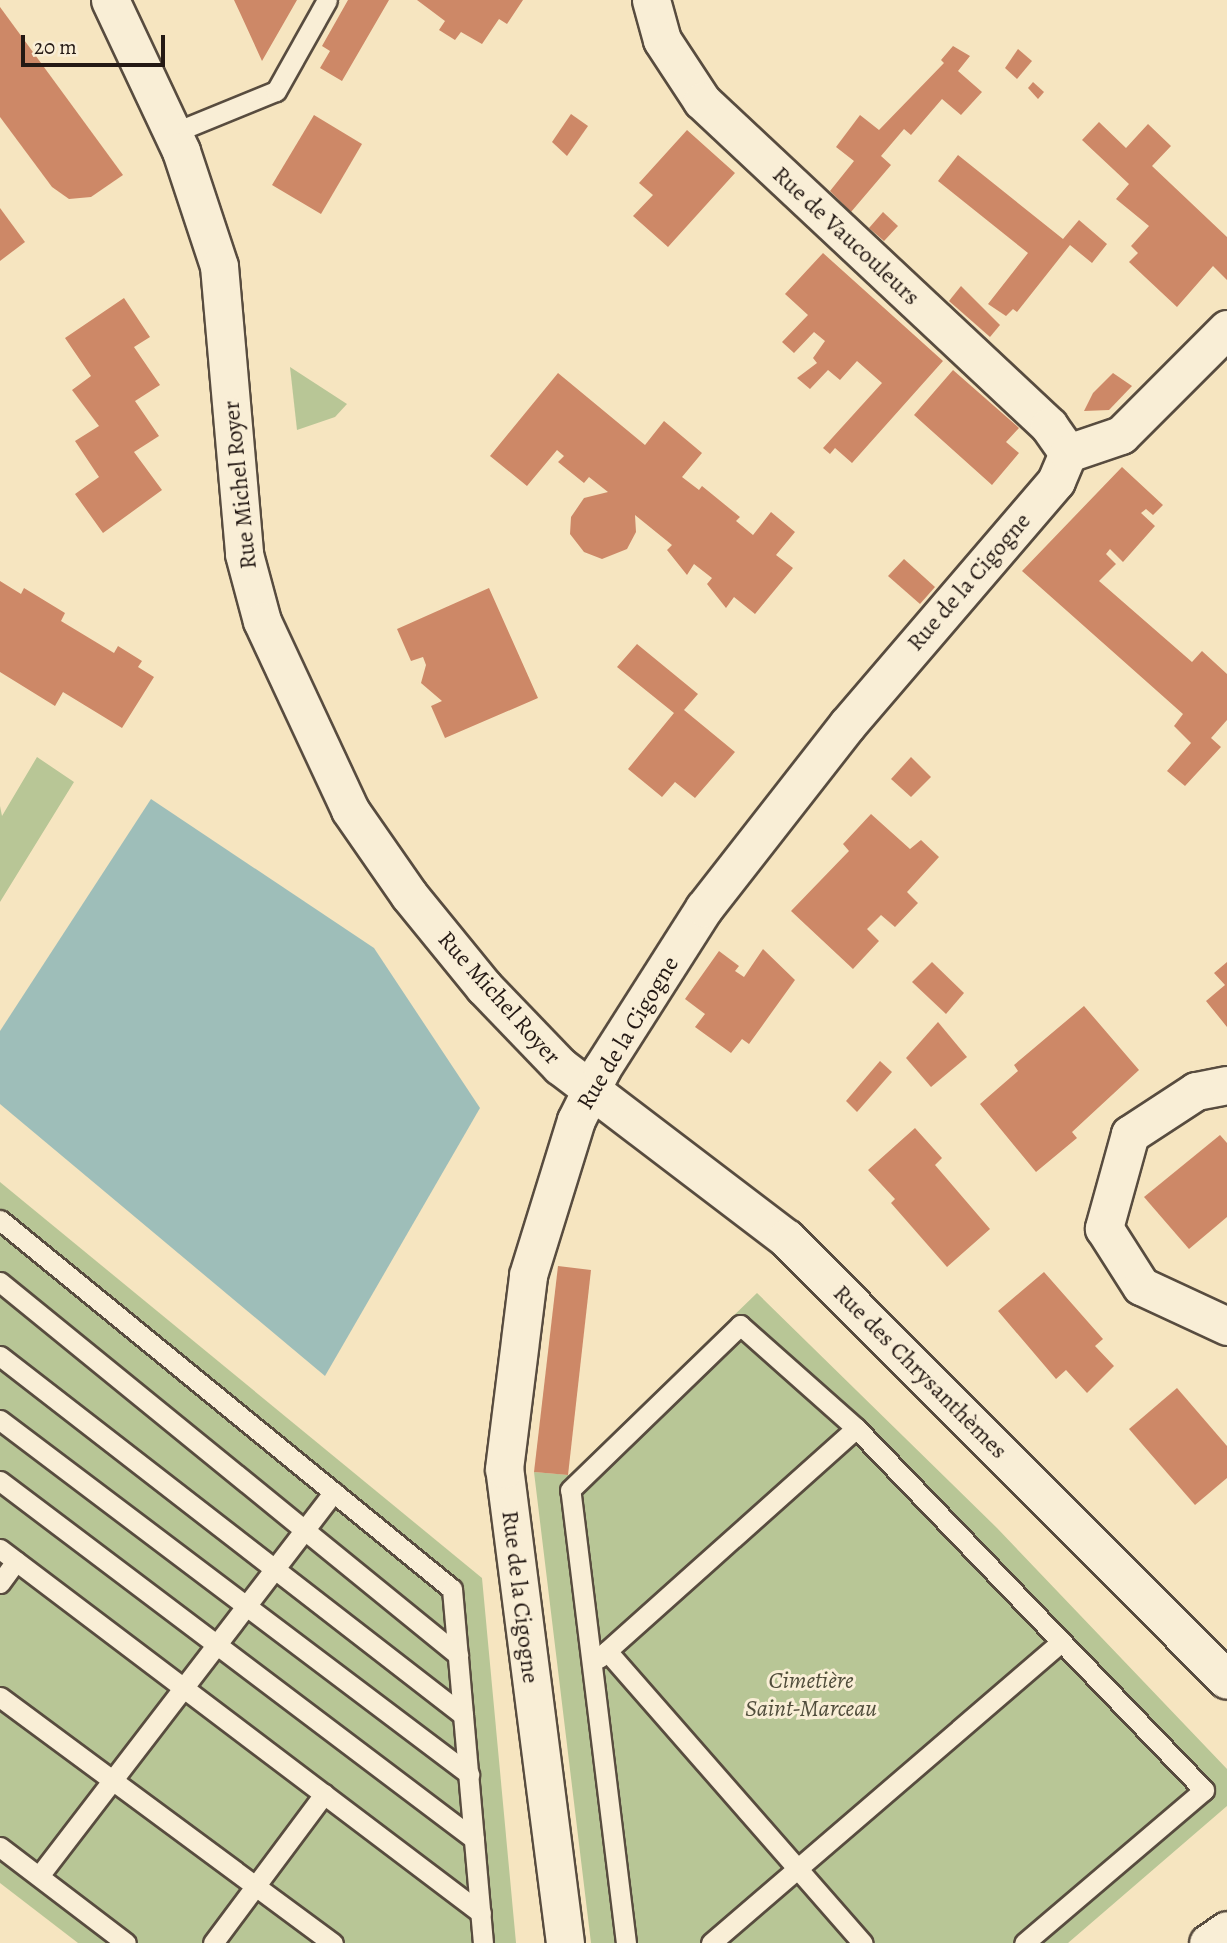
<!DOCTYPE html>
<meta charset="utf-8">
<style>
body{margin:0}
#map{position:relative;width:1227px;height:1943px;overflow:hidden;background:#f6e5c0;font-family:Alegreya,serif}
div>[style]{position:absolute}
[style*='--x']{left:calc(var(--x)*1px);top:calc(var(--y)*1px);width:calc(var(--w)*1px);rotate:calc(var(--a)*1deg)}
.green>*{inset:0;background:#b8c696}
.water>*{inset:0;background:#9ebeb9}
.building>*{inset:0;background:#cd8867}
.roads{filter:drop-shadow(2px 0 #584c3f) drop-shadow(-2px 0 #584c3f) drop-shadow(0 2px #584c3f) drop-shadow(0 -2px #584c3f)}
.lane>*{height:19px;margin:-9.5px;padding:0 9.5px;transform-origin:9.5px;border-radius:9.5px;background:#f9eed6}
.street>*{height:37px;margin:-18.5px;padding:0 18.5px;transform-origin:18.5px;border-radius:18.5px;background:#f9eed6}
span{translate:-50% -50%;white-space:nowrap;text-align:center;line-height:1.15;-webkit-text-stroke:6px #f9eed6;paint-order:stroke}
.street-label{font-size:24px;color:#241914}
.park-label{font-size:24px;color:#504d3b;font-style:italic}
.scale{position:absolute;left:21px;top:35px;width:144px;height:32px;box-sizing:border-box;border:4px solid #241914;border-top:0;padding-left:9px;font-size:21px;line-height:24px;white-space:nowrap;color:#241914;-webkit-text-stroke:5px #f9eed6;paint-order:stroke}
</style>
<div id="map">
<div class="green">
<i style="clip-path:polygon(290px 367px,347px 404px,335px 417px,297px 430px)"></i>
<i style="clip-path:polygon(37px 757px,74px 782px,0 902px,0 806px,2px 816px)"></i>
<i style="clip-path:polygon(0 1182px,482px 1578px,516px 1943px,78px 1943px,0 1883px)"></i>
<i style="clip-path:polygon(757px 1293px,997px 1528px,1227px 1769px,1227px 1806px,1068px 1943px,591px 1943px,534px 1472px,569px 1475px)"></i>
</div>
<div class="water">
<i style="clip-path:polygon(151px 799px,374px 948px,480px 1108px,325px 1376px,0 1104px,0 1031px)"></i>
</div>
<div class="building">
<i style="clip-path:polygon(234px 0,297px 0,262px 61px,241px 15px)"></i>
<i style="clip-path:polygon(348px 0,389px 0,342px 81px,320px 68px,330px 51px,322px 46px)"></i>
<i style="clip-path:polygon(417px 0,523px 0,507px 24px,499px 19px,482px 44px,461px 32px,455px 40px,439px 30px,445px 21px)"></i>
<i style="clip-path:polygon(0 7px,123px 175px,91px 197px,69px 199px,52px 187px,0 117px)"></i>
<i style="clip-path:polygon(953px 46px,970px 56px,958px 71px,982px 92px,961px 115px,942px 99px,911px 135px,904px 129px,881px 156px,891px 165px,851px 212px,830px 191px,854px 161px,836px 147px,860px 115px,879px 130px,944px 63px,941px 60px)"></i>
<i style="clip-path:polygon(1018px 49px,1032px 61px,1017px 79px,1005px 68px)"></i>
<i style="clip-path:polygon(1033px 82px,1044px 92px,1038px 99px,1028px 88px)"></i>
<i style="clip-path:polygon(571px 114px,588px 126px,567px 156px,552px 142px)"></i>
<i style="clip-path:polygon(314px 115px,362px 144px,321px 214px,272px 185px)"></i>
<i style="clip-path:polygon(1099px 122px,1126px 148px,1148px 124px,1171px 146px,1152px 166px,1227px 237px,1227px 280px,1213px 266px,1177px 307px,1129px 262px,1138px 253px,1131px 246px,1149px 226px,1116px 199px,1129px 184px,1082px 140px)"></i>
<i style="clip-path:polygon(687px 130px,735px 173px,668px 247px,633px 216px,653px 195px,639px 183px)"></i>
<i style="clip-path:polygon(958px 155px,1063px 239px,1079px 220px,1107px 244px,1092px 263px,1070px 245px,1017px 312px,1013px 309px,1006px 316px,988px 304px,1028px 253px,938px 181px)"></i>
<i style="clip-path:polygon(0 208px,25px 242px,0 261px)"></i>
<i style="clip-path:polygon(883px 212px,898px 226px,884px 241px,869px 228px)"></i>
<i style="clip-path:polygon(823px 253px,943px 361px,852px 463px,835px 448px,830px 454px,823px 448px,882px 383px,857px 361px,840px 380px,828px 370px,810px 389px,797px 378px,817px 363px,813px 358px,825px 341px,814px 332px,794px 353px,782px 342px,808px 315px,785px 294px)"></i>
<i style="clip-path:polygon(961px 286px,1000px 325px,990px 337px,949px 301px)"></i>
<i style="clip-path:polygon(124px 298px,150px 337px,134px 347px,160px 385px,135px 401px,159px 436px,134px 452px,162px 490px,103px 533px,75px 494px,99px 477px,75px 441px,99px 426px,72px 390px,91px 376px,65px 338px)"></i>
<i style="clip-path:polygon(953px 370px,1019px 428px,1006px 442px,1019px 453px,992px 485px,914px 415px)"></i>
<i style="clip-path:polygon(558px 373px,645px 445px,664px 421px,702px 453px,682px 477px,699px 490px,702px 486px,740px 517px,736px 521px,753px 535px,771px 512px,795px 532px,776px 555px,793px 568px,755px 614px,734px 597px,726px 608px,707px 584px,712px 578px,694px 564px,687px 575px,667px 550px,672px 545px,635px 515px,636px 532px,627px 549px,602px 559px,584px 552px,570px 534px,571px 517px,584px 498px,608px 492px,589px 477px,584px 483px,558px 462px,564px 456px,557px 450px,527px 486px,490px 456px)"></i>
<i style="clip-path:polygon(1113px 373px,1132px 386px,1109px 410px,1084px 411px,1093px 393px)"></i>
<i style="clip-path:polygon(1122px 467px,1163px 505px,1153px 515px,1146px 509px,1141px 513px,1155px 526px,1123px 562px,1110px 549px,1106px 554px,1116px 564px,1099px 581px,1192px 662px,1202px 651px,1227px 674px,1227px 720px,1211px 738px,1221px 747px,1185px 786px,1167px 771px,1191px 743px,1174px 726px,1183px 714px,1022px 571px)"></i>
<i style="clip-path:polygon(904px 559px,935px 587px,920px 604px,888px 576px)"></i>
<i style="clip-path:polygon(0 581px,21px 594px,24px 588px,65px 613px,61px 621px,114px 653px,118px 646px,142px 661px,138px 667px,154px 677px,122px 728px,63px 692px,55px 706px,0 672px)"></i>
<i style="clip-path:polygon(489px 588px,538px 698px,445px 738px,431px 706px,442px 701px,421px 683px,426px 665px,423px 657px,411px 661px,397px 629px)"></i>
<i style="clip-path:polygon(637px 644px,698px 694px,684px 710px,735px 752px,695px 798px,675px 782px,662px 797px,628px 769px,674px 713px,617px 667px)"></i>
<i style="clip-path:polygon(911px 757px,931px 777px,911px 797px,891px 779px)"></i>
<i style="clip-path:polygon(871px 814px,910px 849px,921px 840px,939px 857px,907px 892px,918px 903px,895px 927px,881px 915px,867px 929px,879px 941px,853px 969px,791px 911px,849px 851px,843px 844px)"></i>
<i style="clip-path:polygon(763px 949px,795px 980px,749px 1044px,742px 1039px,731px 1053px,695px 1027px,705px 1014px,685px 999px,719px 951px,739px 966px,735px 971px,744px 977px)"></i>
<i style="clip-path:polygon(932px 962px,964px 993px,946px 1014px,912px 982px)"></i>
<i style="clip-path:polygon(1227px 962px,1227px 1027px,1206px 1001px,1225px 985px,1214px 973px)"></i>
<i style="clip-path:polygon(1084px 1006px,1139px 1070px,1072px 1132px,1077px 1138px,1036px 1172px,980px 1104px,1018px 1071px,1014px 1065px)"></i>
<i style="clip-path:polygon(938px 1022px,967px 1057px,931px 1087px,906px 1058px)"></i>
<i style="clip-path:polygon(880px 1061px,892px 1072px,857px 1112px,846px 1101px)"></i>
<i style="clip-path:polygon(915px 1128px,942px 1158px,935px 1165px,990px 1229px,947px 1267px,891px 1203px,895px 1199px,868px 1170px)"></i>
<i style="clip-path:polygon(1220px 1135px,1227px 1143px,1227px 1217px,1189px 1249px,1144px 1197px)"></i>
<i style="clip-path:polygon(558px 1266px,591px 1270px,568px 1475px,534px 1472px)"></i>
<i style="clip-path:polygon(1044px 1272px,1103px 1339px,1095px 1346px,1114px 1366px,1087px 1393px,1066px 1370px,1056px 1379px,998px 1311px)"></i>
<i style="clip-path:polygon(1177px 1388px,1227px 1446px,1227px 1478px,1195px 1505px,1129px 1429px)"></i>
</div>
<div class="roads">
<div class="lane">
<i style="--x:173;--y:133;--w:111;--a:-22.2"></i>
<i style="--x:276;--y:91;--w:104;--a:-60.7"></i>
<i style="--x:0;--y:1220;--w:583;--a:39.23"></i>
<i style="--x:452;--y:1589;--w:355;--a:85"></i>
<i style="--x:0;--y:1282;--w:591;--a:39.16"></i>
<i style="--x:0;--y:1356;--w:586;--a:37.79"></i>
<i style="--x:0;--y:1420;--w:588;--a:37.05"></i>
<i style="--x:0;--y:1481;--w:594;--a:37.06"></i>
<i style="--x:0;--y:1549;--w:603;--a:37.12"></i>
<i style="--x:0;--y:1583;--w:27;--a:-54"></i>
<i style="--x:607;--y:1651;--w:388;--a:48.8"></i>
<i style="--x:599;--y:1658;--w:345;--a:-41.8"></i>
<i style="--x:0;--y:1697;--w:414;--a:36.5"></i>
<i style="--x:0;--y:1847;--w:158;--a:37.3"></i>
<i style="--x:39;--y:1876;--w:484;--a:-52.5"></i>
<i style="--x:213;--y:1943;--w:186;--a:-53.3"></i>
<i style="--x:626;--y:1943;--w:456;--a:-97"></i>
<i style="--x:570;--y:1490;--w:237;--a:-44.1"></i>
<i style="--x:740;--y:1325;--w:155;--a:41.6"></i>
<i style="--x:856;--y:1428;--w:502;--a:46.13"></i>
<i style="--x:1204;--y:1790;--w:236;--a:139.6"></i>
<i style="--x:711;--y:1943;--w:462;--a:-40.7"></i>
</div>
<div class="street">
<i style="--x:110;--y:0;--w:167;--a:64.8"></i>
<i style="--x:181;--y:151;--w:121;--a:71.7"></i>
<i style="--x:219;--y:266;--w:289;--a:85"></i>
<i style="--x:244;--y:554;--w:69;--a:75"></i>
<i style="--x:262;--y:621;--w:208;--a:65"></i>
<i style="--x:350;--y:810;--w:103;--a:55.2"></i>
<i style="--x:409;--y:895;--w:119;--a:50.8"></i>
<i style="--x:484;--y:987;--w:110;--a:46.1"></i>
<i style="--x:560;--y:1066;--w:284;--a:37.3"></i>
<i style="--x:786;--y:1238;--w:624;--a:45.06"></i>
<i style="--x:651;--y:0;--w:41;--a:74.6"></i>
<i style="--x:662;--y:40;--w:73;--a:56.7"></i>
<i style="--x:702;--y:101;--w:475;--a:43.1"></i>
<i style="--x:1049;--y:426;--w:33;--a:55"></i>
<i style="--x:1227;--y:1085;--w:32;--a:169"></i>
<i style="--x:1196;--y:1091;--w:79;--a:146.9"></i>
<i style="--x:1130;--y:1134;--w:98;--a:105.5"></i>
<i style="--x:1104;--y:1228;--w:69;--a:57.5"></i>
<i style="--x:1141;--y:1286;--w:95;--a:24.9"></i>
<i style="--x:565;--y:1943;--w:478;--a:-97.3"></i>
<i style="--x:504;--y:1469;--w:195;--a:-82.9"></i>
<i style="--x:528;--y:1275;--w:162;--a:-72.8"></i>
<i style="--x:576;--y:1120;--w:58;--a:-63.4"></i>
<i style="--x:602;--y:1068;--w:190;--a:-57.5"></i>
<i style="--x:704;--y:908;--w:232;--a:-52"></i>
<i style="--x:847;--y:725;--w:321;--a:-49.4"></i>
<i style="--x:1056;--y:481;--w:30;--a:-67"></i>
<i style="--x:1068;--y:453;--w:56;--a:-18.8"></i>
<i style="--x:1121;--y:435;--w:150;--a:-45"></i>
<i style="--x:1208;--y:1943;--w:23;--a:-34"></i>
</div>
</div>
<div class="street-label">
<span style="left:846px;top:236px;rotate:43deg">Rue de Vaucouleurs</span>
<span style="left:240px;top:485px;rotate:-96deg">Rue Michel Royer</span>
<span style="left:969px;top:582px;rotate:-49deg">Rue de la Cigogne</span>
<span style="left:499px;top:998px;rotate:48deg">Rue Michel Royer</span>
<span style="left:628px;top:1033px;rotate:-59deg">Rue de la Cigogne</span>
<span style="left:920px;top:1372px;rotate:45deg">Rue des Chrysanthèmes</span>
<span style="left:520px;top:1597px;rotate:83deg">Rue de la Cigogne</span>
</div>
<div class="park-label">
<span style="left:811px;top:1695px">Cimetière<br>Saint-Marceau</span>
</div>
<div class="scale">20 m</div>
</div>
